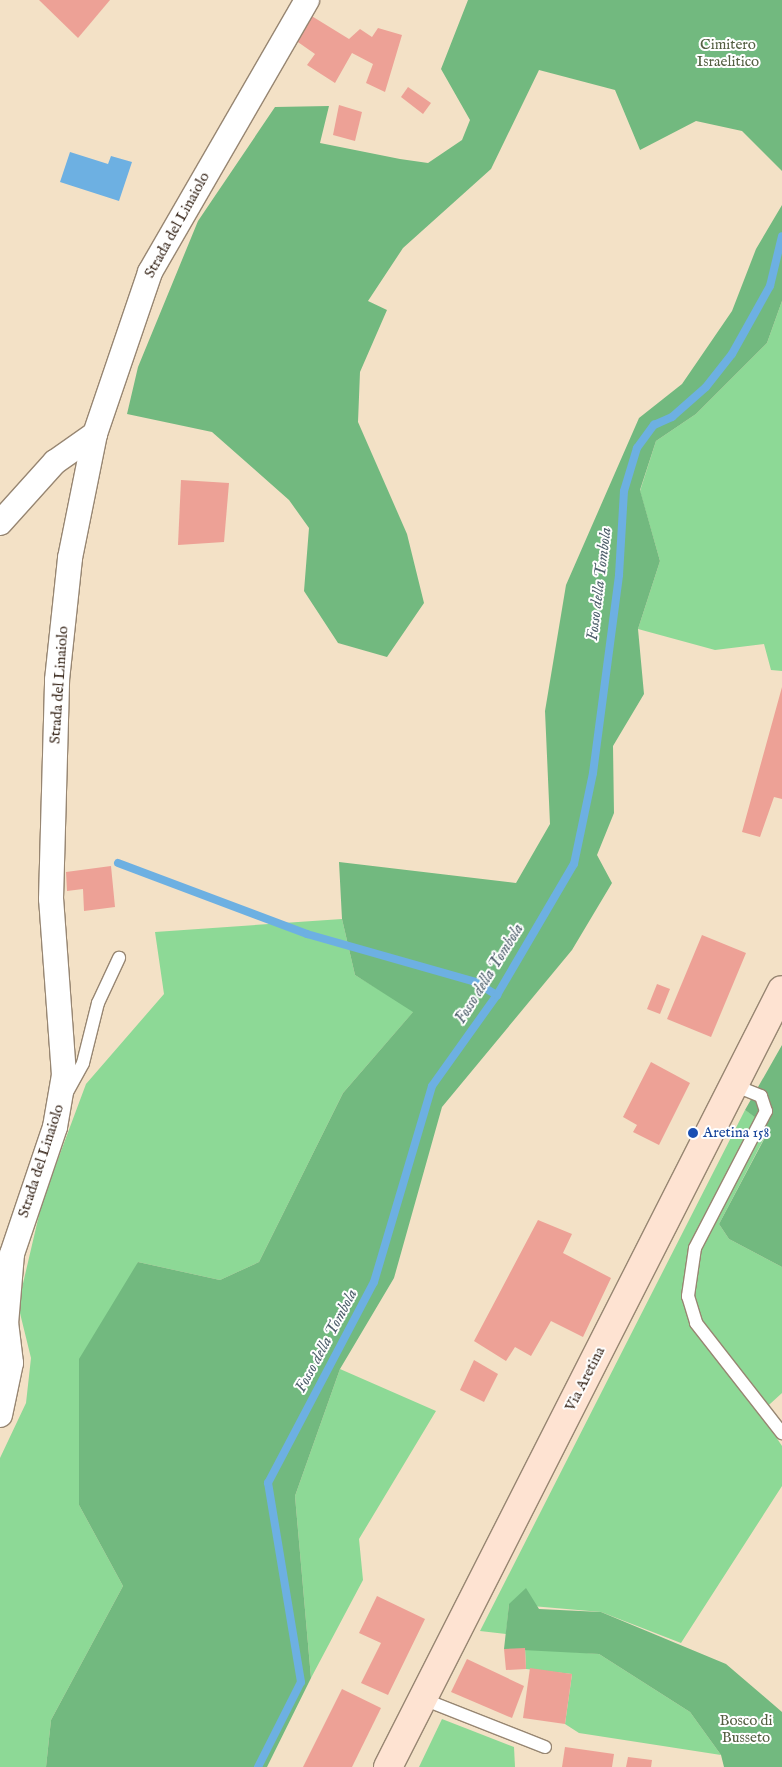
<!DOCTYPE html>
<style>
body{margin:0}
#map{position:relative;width:782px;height:1767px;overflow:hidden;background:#f3e1c6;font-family:"IM FELL English",serif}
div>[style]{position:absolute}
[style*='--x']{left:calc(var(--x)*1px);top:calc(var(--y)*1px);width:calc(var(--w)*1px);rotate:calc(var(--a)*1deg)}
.green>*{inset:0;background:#8dd996}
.forest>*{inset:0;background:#72b97f}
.water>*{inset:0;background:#6db0e2}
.stream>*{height:8px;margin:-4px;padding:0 4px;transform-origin:4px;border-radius:4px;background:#6db0e2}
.building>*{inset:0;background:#eda196}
.roads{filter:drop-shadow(1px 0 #978672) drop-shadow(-1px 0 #978672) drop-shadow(0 1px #978672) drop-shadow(0 -1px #978672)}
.service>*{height:12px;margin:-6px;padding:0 6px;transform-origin:6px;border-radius:6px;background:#fff}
.minor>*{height:24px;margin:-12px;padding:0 12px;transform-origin:12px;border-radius:12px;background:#fff}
.secondary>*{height:28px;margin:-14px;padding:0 14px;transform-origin:14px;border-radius:14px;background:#fee3d2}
.dots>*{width:14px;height:14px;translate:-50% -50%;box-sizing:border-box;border:2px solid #fff;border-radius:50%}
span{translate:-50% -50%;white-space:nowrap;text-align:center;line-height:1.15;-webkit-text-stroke:4px #fff;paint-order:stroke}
.park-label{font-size:15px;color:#545f42}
.street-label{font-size:15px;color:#3b2a1e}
.transit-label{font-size:15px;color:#164399}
.left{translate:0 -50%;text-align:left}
.water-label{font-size:16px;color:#4f606c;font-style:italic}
</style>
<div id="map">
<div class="green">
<i style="clip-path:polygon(782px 301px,782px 671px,771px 670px,764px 644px,715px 650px,638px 629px,660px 561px,640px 491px,656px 441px,696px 414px,767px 343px)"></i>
<i style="clip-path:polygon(342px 919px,355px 975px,414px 1011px,343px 1093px,259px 1262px,220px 1280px,138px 1262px,79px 1505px,123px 1586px,51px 1720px,46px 1767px,0 1767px,0 1458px,26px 1403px,31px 1358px,18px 1305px,42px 1202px,86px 1084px,164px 994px,155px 932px)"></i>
<i style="clip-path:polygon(745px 1110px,770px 1127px,719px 1224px,729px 1239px,782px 1267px,782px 1393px,760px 1413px,782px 1446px,782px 1486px,681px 1643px,601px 1612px,509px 1604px,506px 1634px,480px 1631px)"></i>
<i style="clip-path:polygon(340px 1369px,436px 1411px,359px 1539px,363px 1580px,311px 1678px,295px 1496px)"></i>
<i style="clip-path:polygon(525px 1648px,599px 1654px,690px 1712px,721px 1755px,579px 1733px,565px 1724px,572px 1674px,526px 1669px)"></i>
<i style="clip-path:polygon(442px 1719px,514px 1747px,515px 1767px,419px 1767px)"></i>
</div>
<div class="forest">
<i style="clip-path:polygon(468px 0,782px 0,782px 171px,742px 131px,696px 121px,640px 150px,615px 90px,539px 70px,491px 169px,403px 248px,368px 301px,387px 310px,360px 372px,358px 422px,407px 534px,424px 603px,387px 657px,338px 643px,304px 591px,309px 528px,289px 500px,212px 432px,127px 414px,138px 367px,198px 221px,275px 107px,329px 106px,320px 143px,400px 159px,428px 163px,462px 140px,470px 120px,441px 69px)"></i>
<i style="clip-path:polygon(782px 205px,782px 301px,767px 343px,696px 414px,656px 441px,640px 490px,660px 561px,638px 629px,644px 694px,613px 746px,614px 813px,597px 855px,612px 883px,572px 950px,442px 1107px,394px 1278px,340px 1369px,295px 1496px,311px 1678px,267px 1767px,46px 1767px,51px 1720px,123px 1586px,79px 1505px,79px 1359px,138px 1262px,220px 1280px,259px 1262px,343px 1093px,413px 1012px,355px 975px,342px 919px,339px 862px,516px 883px,550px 824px,545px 711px,566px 585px,639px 418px,682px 384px,732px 311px,756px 249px)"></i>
<i style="clip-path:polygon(782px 1045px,782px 1267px,729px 1239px,719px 1224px,770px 1128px,745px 1110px)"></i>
<i style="clip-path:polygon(526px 1588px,539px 1609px,601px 1612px,726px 1664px,782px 1712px,782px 1767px,724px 1767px,721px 1755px,690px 1712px,599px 1654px,504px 1649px,509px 1604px)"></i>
</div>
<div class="water">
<i style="clip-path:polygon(70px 152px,108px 164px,111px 156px,132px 162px,119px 201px,60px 182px)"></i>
</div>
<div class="stream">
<i style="--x:118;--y:863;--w:202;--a:20.6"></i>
<i style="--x:307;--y:934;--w:175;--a:15.9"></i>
<i style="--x:475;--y:982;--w:26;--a:31"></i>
<i style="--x:258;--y:1767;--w:95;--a:-63.2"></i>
<i style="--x:301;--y:1682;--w:202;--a:-99.4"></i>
<i style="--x:268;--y:1483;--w:227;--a:-62.2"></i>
<i style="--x:374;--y:1282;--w:204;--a:-73.5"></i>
<i style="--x:432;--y:1086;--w:112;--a:-54.5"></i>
<i style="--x:497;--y:995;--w:152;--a:-59.6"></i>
<i style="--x:574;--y:864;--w:93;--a:-78.2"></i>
<i style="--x:593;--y:773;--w:200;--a:-82.5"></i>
<i style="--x:619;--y:575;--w:84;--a:-86.6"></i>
<i style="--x:624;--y:491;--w:45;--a:-73.2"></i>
<i style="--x:637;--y:448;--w:29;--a:-54"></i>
<i style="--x:654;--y:425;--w:20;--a:-24"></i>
<i style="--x:672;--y:417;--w:45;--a:-41.4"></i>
<i style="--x:706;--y:387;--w:42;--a:-51.8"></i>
<i style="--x:732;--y:354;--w:78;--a:-60.8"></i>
<i style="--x:770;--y:286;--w:51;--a:-76.5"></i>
</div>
<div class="building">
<i style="clip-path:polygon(39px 0,110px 0,78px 38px)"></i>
<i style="clip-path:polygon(310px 15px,349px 39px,360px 29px,372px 37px,378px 28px,402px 35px,385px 92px,366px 83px,373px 64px,352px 53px,335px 83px,307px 65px,315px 54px,295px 40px)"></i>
<i style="clip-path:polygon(408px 87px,431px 103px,423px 114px,401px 97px)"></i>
<i style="clip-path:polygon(339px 105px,362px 112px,355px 141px,333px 135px)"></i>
<i style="clip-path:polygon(181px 480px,229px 483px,224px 542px,178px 545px)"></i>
<i style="clip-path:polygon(782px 687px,782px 799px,774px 797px,760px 837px,742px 832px)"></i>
<i style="clip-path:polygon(111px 866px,115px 907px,84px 911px,83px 889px,67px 891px,66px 872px)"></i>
<i style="clip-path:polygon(702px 935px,746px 953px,711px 1037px,667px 1019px)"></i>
<i style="clip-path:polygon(657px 984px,670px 989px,660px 1014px,647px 1009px)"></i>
<i style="clip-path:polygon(651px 1062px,690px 1083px,659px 1145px,633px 1132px,637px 1125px,623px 1117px)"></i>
<i style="clip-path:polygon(538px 1220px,572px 1234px,563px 1253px,611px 1278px,583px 1337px,551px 1321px,531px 1356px,515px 1347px,506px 1361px,474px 1341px)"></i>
<i style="clip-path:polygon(474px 1360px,498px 1374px,484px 1402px,460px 1390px)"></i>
<i style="clip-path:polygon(377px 1596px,425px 1619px,388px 1695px,361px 1683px,381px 1643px,359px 1633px)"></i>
<i style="clip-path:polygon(525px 1648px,526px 1669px,506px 1670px,504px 1649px)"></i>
<i style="clip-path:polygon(467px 1659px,524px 1686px,512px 1718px,451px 1692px)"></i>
<i style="clip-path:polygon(530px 1668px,572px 1674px,565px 1724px,523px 1718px)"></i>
<i style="clip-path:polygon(342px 1689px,381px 1708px,352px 1767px,303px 1767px)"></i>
<i style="clip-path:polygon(565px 1747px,614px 1754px,612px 1767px,562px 1767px)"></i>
<i style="clip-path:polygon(628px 1757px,652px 1760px,651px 1767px,626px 1767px)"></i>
</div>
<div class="roads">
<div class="service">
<i style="--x:736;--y:1086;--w:27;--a:22"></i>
<i style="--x:761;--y:1096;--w:16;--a:72"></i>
<i style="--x:766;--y:1111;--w:154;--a:117.4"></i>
<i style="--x:695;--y:1248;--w:49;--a:98.3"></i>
<i style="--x:688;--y:1296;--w:28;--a:73"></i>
<i style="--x:696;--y:1323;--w:140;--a:52"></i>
<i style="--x:66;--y:1094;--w:35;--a:-61"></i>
<i style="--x:83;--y:1063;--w:62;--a:-76"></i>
<i style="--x:98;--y:1003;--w:50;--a:-65"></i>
<i style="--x:423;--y:1699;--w:131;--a:21.5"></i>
</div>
<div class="minor">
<i style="--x:0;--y:523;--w:82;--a:-48"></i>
<i style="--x:55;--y:462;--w:49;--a:-35"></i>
<i style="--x:0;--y:1415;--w:53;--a:-78.1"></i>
<i style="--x:11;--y:1363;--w:39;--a:-97"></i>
<i style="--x:6;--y:1324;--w:70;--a:-85.1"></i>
<i style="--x:12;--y:1254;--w:134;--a:-71.3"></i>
<i style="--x:55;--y:1127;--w:53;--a:-80.2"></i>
<i style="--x:64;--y:1075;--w:176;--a:-94.2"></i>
<i style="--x:51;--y:899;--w:219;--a:-88.4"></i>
<i style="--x:57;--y:680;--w:123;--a:-83.9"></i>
<i style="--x:70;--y:558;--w:126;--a:-78.6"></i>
<i style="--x:95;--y:434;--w:171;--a:-71.2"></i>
<i style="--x:150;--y:272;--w:314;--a:-60"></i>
</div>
<div class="secondary">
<i style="--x:388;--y:1767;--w:871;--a:-63.11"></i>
</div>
</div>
<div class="dots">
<i style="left:693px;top:1133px;background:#1a4fb4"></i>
</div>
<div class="park-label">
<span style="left:728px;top:53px">Cimitero<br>Israelitico</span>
<span style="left:746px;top:1729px">Bosco di<br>Busseto</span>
</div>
<div class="street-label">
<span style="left:177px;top:225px;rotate:-61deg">Strada del Linaiolo</span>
<span style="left:59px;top:685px;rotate:-86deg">Strada del Linaiolo</span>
<span style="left:41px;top:1161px;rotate:-72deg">Strada del Linaiolo</span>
<span style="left:585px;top:1379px;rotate:-63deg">Via Aretina</span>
</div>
<div class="transit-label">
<span class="left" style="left:703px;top:1133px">Aretina 158</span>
</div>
<div class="water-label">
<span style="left:600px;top:584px;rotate:-83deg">Fosso della Tombola</span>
<span style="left:490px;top:974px;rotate:-58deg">Fosso della Tombola</span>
<span style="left:327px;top:1341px;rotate:-62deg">Fosso della Tombola</span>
</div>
</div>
